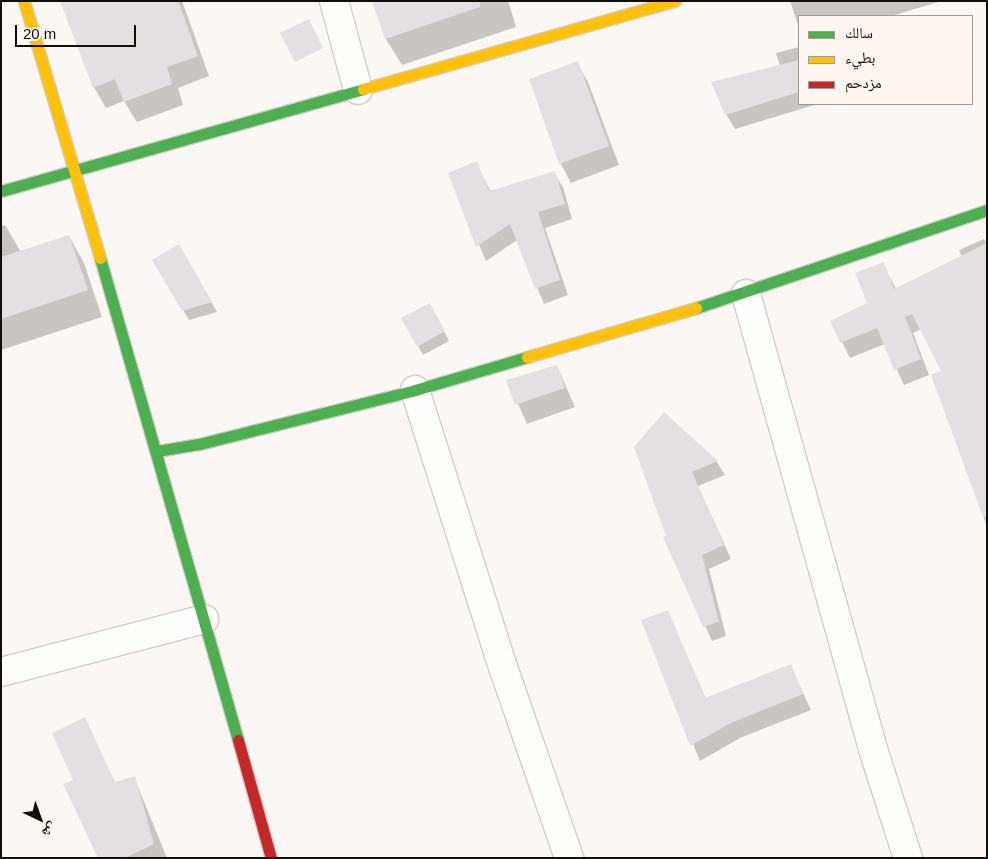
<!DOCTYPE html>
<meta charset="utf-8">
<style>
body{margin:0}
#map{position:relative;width:988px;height:859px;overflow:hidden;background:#fbf7f4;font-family:Helvetica,"Noto Naskh Arabic",sans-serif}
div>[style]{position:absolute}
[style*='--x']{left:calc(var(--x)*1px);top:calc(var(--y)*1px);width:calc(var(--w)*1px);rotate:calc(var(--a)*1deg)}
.shadow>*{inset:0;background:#0003}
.building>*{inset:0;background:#e4e0e2}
.roads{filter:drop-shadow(1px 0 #d2cdc9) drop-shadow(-1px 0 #d2cdc9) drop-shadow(0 1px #d2cdc9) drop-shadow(0 -1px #d2cdc9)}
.street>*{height:28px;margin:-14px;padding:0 14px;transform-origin:14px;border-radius:14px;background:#fefefd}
.fast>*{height:11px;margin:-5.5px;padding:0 5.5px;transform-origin:5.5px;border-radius:5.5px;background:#4caf50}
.slow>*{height:11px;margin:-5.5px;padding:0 5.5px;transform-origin:5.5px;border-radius:5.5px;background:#ffc107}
.jam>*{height:11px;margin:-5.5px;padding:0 5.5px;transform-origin:5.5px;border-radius:5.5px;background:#c62828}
span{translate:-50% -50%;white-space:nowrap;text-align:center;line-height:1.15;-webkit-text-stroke:4px #fef7f1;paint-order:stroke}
.frame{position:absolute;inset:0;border:2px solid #130e09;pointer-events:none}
.legend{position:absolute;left:798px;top:15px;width:175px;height:90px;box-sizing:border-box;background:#fef7f1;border:1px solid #a09a94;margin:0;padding:6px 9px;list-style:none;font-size:15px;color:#130e09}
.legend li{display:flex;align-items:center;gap:10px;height:25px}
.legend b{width:25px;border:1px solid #a09a94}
.north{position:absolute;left:15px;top:794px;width:50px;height:50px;-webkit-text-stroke:4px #fef7f1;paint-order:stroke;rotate:138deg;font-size:14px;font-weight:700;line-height:20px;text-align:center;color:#130e09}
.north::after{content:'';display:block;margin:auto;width:18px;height:22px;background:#130e09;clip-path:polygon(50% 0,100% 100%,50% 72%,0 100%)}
.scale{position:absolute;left:15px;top:25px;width:121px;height:22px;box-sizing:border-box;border:2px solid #130e09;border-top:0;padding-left:6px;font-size:15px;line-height:18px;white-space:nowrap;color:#130e09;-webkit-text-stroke:4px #fef7f1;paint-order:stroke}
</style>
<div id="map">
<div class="shadow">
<i style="clip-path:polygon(72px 1px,182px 1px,209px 76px,178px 88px,183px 105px,137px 122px,124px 101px,106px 108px,94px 87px)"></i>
<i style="clip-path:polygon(378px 1px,508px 1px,516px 27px,402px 65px,386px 39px,375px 6px)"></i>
<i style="clip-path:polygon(790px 1px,942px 1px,891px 16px,799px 16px,799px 28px)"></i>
<i style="clip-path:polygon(799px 47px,799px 104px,818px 104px,735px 129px,726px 114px,780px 66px,776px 53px)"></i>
<i style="clip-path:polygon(577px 63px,588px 82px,619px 165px,571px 183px,561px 164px,531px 80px)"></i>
<i style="clip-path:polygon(476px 163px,491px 192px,554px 173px,563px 187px,572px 219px,545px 228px,568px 295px,544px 304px,517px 240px,486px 261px,449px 174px)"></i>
<i style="clip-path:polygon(5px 225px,21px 252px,69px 236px,84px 263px,102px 317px,1px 350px,1px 226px)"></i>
<i style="clip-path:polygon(984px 239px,987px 244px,987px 527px,932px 376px,942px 372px,921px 329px,913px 333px,929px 375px,904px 385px,885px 344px,850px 358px,832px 322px,868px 303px,883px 264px,896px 289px,962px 257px,959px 250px)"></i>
<i style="clip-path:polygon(179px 245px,217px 312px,189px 320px,154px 260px)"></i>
<i style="clip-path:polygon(435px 314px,449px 341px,423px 355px,403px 318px)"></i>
<i style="clip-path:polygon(557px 366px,575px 407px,527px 424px,508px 381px)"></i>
<i style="clip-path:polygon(664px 414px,717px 462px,725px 475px,698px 486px,731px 559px,709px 569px,726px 636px,712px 641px,665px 538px,668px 537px)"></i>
<i style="clip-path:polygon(667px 611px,706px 699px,790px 665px,811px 710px,740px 738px,700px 761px,643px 621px)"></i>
<i style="clip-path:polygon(134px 777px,167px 858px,100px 858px,115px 783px)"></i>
</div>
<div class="building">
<i style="clip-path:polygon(60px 1px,178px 1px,198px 56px,167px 67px,172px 84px,124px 102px,115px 79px,93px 88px)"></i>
<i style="clip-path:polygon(372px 1px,480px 1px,480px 7px,385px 39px)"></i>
<i style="clip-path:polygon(309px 19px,323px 48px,295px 62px,280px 33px)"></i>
<i style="clip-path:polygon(799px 60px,799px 92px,725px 115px,711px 82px)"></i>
<i style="clip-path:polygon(578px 61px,609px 146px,559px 164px,529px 79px)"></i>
<i style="clip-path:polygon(477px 161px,489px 191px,555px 171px,565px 204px,538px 212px,560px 280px,535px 289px,510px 224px,476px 247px,448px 173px)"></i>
<i style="clip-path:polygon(69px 235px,88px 290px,1px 319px,1px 257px)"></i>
<i style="clip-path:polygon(987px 243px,987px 516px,983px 517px,931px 375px,941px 371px,912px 314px,905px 317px,921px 359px,894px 370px,877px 328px,840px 343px,830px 321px,867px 303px,855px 273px,884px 262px,894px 289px)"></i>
<i style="clip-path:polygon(179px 244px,212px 302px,182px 311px,152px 260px)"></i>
<i style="clip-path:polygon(430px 303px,445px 331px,417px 347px,401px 318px)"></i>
<i style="clip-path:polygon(557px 365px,565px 388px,515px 405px,506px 380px)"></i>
<i style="clip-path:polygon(664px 412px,718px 461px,692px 472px,724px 545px,702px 555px,719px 622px,703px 627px,663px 537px,666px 536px,634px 447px)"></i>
<i style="clip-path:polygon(668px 610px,705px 698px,791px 664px,803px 694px,731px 723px,690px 746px,641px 620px)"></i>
<i style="clip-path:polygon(85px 717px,115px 782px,135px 776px,154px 844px,125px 858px,98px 858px,63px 784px,73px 780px,52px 733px)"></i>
</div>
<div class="roads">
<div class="street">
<i style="--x:334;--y:1;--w:92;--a:74.9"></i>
<i style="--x:746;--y:294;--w:472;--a:74.4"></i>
<i style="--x:873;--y:749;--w:114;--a:72.2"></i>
<i style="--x:415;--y:390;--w:291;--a:72.4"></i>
<i style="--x:503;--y:667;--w:202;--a:70.9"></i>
<i style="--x:1;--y:672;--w:210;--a:-14.6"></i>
</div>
<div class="fast">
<i style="--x:1;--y:191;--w:376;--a:-15.7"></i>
<i style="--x:100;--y:258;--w:501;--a:74.02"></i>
<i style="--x:696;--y:308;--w:307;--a:-18.6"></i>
<i style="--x:157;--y:451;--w:43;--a:-9.5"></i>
<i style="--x:199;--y:444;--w:223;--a:-14"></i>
<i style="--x:415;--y:390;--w:117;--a:-16.4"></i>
</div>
<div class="slow">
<i style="--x:24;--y:1;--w:268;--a:73.5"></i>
<i style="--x:363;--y:89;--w:324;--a:-15.8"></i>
<i style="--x:527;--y:357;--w:176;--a:-16.2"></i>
</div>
<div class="jam">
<i style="--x:238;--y:740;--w:123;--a:74.4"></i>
</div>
</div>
<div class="frame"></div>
<ul class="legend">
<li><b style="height:6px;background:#4caf50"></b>سالك</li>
<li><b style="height:6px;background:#ffc107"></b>بطيء</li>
<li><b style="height:6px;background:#c62828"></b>مزدحم</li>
</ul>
<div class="north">ش</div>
<div class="scale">20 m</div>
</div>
